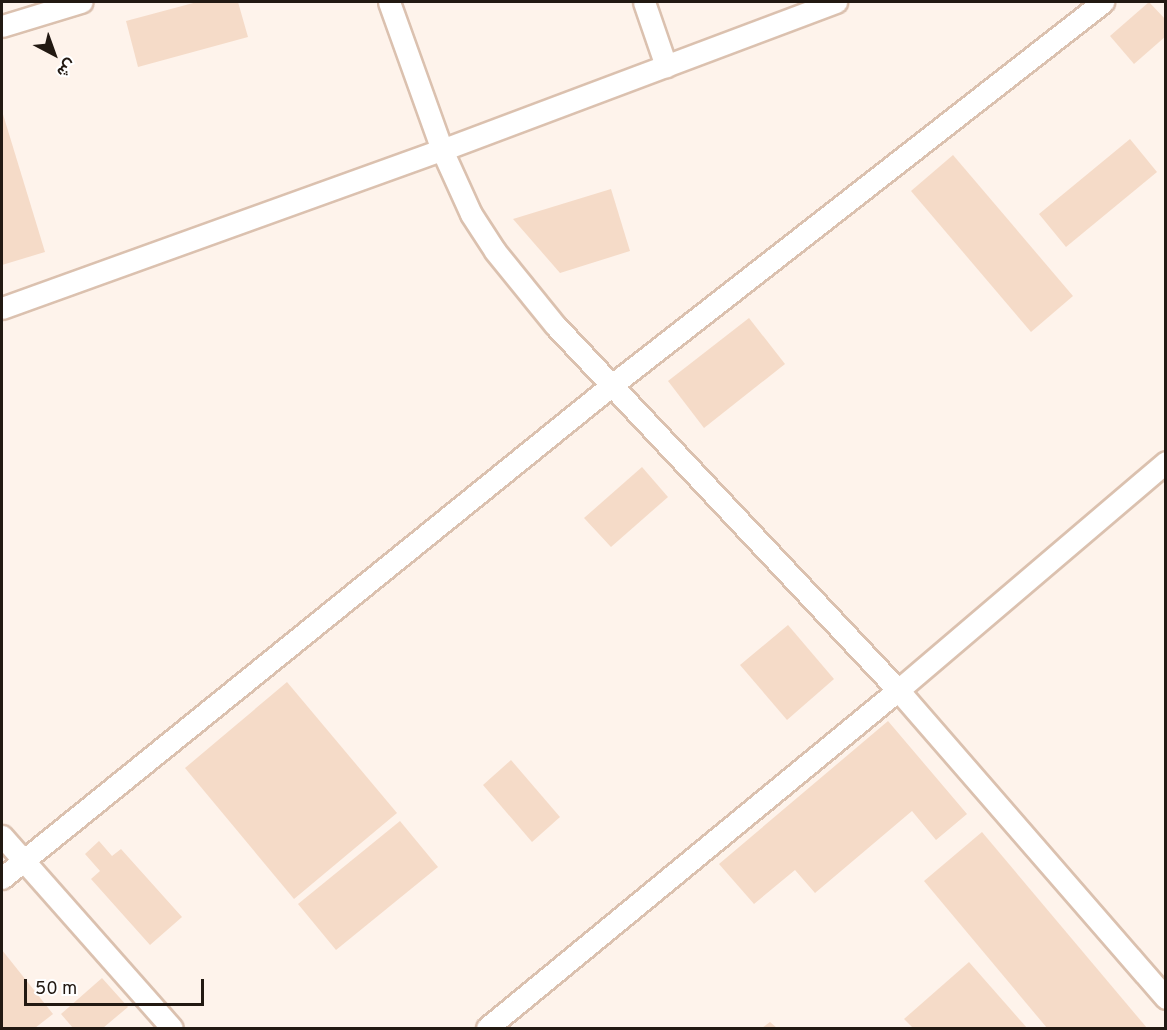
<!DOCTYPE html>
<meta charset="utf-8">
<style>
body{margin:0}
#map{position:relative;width:1167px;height:1030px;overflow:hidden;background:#fef3eb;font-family:Overpass,Vazirmatn,sans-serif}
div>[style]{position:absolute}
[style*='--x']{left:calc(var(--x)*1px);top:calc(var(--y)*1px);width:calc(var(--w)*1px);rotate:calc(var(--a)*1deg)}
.building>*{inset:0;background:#f5dbc8}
.roads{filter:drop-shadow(2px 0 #dbc1af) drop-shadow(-2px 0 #dbc1af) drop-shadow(0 2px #dbc1af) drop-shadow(0 -2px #dbc1af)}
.street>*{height:21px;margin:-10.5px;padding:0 10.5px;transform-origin:10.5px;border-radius:10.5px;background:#fff}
span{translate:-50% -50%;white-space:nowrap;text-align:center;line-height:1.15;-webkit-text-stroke:4.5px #fff;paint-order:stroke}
.frame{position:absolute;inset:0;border:3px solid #221912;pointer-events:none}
.north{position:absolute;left:24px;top:24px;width:60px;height:60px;-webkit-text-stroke:4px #fff;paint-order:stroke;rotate:139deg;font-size:16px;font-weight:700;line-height:24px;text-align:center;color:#221912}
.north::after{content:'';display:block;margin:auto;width:21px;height:27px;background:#221912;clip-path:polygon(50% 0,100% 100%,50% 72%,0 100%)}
.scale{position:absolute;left:24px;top:979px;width:180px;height:27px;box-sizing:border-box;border:3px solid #221912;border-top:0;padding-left:8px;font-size:18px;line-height:21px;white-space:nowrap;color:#221912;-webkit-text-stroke:4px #fff;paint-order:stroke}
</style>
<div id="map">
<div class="building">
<i style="clip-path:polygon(197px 2px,238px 2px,248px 37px,138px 67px,126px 21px)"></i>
<i style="clip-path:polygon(1149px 2px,1166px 20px,1166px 36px,1134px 64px,1110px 36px)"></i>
<i style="clip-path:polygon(2px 111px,45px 252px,2px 265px)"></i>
<i style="clip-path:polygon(1130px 139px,1157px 172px,1066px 247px,1039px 214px)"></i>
<i style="clip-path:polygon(953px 155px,1073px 296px,1031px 332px,911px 191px)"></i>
<i style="clip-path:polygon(611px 189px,630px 251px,560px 273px,513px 219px)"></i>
<i style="clip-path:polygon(749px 318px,785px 364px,704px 428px,668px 381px)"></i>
<i style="clip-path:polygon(642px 467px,668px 497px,611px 547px,584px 518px)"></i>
<i style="clip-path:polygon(788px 625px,834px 679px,787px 720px,740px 665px)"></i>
<i style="clip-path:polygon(287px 682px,397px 813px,294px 899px,185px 768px)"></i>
<i style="clip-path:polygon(888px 721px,967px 814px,936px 840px,912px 811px,815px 893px,795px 870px,754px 904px,719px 864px)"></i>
<i style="clip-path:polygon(511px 760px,560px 817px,532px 842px,483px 785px)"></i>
<i style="clip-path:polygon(400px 821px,438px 867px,336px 950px,298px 904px)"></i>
<i style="clip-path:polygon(982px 832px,1147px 1028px,1047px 1028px,924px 881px)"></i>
<i style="clip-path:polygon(99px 841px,112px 856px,121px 849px,182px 917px,150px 945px,91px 879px,100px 871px,85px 854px)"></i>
<i style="clip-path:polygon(2px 950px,53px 1014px,35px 1028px,2px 1028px)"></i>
<i style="clip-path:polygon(969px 962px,1027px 1028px,913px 1028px,904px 1019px)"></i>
<i style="clip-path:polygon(102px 978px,128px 1007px,103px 1028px,73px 1028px,61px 1014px)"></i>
<i style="clip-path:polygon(770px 1022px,777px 1028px,762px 1028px)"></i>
</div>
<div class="roads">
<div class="street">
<i style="--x:389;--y:2;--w:157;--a:70.3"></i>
<i style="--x:442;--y:150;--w:70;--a:65.6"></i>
<i style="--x:471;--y:214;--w:44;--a:57"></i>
<i style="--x:495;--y:251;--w:95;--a:51"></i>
<i style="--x:555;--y:325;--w:501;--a:46.78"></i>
<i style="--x:898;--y:690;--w:532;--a:140.57"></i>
<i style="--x:644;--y:2;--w:68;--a:71"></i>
<i style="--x:2;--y:26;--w:83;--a:-16.9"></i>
<i style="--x:2;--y:308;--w:468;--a:-19.8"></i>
<i style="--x:442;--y:150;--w:421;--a:-20.6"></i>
<i style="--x:1166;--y:462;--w:352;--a:139.6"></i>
<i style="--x:898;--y:690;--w:408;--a:49"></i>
<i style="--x:2;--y:836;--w:256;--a:48.5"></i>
<i style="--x:2;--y:878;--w:784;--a:-38.95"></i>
<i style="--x:612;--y:385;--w:623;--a:-37.96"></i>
</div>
</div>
<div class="frame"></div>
<div class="north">ش</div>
<div class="scale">50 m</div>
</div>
